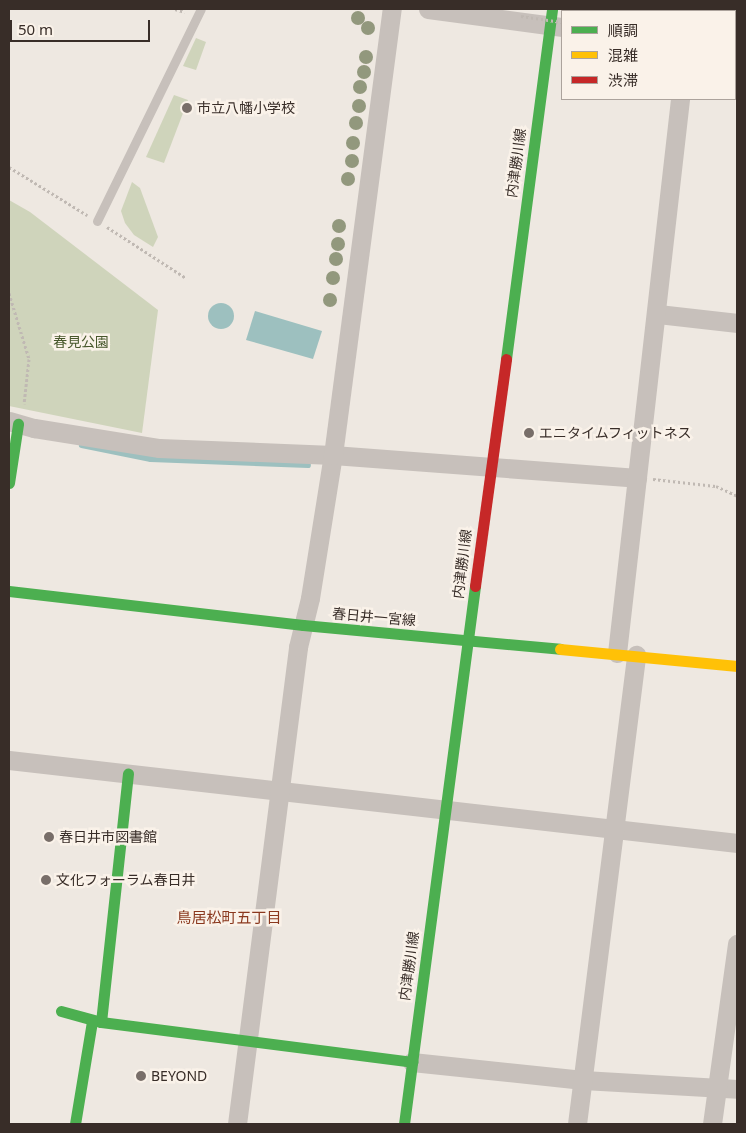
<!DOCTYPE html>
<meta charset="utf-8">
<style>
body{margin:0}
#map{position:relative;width:746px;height:1133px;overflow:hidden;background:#eee8e1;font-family:"Noto Sans","Noto Sans JP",sans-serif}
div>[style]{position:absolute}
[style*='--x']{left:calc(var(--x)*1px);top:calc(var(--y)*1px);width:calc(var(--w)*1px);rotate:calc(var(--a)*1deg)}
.green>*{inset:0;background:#cfd4bb}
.water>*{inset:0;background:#9dc0bf}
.round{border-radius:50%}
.stream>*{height:5.5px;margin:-2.75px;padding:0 2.75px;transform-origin:2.75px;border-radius:2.75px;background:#9dc0bf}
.path>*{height:3px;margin-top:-1.5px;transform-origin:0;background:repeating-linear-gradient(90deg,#c0b9b3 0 2.5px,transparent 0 5px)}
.lane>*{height:9px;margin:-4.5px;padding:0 4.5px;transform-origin:4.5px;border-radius:4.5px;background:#c7c0bb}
.street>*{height:19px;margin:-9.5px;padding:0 9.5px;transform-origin:9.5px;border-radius:9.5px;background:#c7c0bb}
.fast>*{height:11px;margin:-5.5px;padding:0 5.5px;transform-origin:5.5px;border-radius:5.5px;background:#4caf50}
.slow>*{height:11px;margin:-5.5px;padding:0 5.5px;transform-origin:5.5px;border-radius:5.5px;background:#ffc107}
.jam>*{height:11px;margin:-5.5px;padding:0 5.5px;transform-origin:5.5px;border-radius:5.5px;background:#c62828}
.path-bridge>*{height:3px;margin-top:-1.5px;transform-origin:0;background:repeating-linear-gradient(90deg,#c0b9b3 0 2.5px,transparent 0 5px)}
.trees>*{width:14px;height:14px;margin:-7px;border-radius:50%;background:#92987d}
.dots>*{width:14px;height:14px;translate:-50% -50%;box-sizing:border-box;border:2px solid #faf2e9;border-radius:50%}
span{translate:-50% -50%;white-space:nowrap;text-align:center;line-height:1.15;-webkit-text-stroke:5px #faf2e9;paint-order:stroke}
.poi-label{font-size:14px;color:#382d28}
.left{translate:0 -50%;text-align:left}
.street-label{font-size:14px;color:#382d28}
.park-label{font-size:14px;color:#47572b}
.neighbourhood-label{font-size:15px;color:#8a381e}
.frame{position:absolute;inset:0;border:10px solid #382d28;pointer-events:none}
.legend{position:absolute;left:561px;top:10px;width:175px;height:90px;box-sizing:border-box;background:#faf2e9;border:1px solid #aca39c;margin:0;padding:6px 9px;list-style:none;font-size:15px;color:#382d28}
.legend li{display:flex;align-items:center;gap:10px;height:25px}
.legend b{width:25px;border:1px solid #aca39c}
.scale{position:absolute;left:10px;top:20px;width:140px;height:22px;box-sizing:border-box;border:2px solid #382d28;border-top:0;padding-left:6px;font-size:15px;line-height:18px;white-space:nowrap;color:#382d28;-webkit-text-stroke:4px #faf2e9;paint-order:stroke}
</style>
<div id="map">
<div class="green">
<i style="clip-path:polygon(196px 38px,206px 42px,196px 70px,183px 66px)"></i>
<i style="clip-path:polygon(174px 95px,188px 100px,164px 163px,146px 157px)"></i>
<i style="clip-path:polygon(132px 182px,140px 188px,158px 237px,153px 247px,134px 235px,125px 223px,121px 211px)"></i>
<i style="clip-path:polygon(9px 200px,30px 212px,158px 310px,142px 433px,9px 406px)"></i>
</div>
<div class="water">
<i class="round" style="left:208px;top:303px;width:26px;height:26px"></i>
<i style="clip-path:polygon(255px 311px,322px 331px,313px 359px,246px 340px)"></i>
</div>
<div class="stream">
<i style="--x:82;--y:445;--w:70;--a:11.5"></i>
<i style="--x:151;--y:459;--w:157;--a:2.2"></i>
</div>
<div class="path">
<i style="--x:175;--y:9;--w:10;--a:17"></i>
<i style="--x:9;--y:167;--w:92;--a:31.6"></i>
<i style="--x:107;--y:227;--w:94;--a:32.8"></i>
<i style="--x:9;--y:293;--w:69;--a:73.1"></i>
<i style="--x:29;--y:359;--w:45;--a:96.3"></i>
<i style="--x:653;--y:479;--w:63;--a:6.3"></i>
<i style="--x:716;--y:486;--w:23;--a:25"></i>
</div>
<div class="lane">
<i style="--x:97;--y:221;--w:236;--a:-63.9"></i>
</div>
<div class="street">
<i style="--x:428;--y:9;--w:134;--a:7.7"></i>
<i style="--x:691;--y:11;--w:2;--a:-90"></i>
<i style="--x:735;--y:51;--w:2;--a:27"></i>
<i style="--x:658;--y:314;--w:80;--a:6.5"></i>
<i style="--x:9;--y:421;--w:26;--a:16"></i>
<i style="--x:34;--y:428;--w:127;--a:9.1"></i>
<i style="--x:159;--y:448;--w:174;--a:2.3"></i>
<i style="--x:333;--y:455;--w:305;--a:4.3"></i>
<i style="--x:617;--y:653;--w:558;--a:-83.51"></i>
<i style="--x:9;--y:760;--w:733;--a:6.5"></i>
<i style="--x:412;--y:1062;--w:172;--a:6"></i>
<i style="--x:583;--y:1080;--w:154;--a:3.3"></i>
<i style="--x:237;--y:1124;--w:481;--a:-82.7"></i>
<i style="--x:298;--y:647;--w:50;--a:-76.2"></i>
<i style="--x:310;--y:598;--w:145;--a:-80.9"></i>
<i style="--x:333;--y:455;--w:450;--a:-82.5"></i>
<i style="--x:577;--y:1124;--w:473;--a:-82.8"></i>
<i style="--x:712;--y:1124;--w:182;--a:-82.1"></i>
</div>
<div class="fast">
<i style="--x:506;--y:359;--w:353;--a:-82.5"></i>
<i style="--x:9;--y:483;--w:60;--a:-81.3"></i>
<i style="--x:9;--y:591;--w:296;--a:6.6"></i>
<i style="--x:303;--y:625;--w:258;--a:5.3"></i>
<i style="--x:61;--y:1011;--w:41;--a:15.4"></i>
<i style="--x:101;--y:1022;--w:314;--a:7.3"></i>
<i style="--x:101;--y:1022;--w:250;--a:-83.8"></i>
<i style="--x:75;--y:1124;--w:104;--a:-80.6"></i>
<i style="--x:404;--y:1124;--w:543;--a:-82.48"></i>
</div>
<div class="slow">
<i style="--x:560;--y:649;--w:178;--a:5.5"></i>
</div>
<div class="jam">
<i style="--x:475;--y:586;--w:229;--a:-82.2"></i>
</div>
<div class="path-bridge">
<i style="--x:521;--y:16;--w:41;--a:8.3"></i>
</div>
<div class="trees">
<i style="left:358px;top:18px"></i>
<i style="left:368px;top:28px"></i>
<i style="left:366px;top:57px"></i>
<i style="left:364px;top:72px"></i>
<i style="left:360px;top:87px"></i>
<i style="left:359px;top:106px"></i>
<i style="left:356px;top:123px"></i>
<i style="left:353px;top:143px"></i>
<i style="left:352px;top:161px"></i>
<i style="left:348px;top:179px"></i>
<i style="left:339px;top:226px"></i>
<i style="left:338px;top:244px"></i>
<i style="left:336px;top:259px"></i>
<i style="left:333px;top:278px"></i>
<i style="left:330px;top:300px"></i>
</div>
<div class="dots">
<i style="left:187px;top:108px;background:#786e69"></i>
<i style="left:529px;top:433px;background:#786e69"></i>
<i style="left:49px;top:837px;background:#786e69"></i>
<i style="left:46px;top:880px;background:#786e69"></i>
<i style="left:141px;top:1076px;background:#786e69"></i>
</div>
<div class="poi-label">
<span class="left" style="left:197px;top:108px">市立八幡小学校</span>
<span class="left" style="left:539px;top:433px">エニタイムフィットネス</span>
<span class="left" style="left:59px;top:837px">春日井市図書館</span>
<span class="left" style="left:56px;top:880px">文化フォーラム春日井</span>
<span class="left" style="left:151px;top:1076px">BEYOND</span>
</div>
<div class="street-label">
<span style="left:516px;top:163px;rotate:-82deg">内津勝川線</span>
<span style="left:462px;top:564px;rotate:-83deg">内津勝川線</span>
<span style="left:374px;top:617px;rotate:5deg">春日井一宮線</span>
<span style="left:409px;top:966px;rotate:-82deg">内津勝川線</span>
</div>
<div class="park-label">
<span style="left:81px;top:342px">春見公園</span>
</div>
<div class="neighbourhood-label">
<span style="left:229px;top:918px">鳥居松町五丁目</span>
</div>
<div class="frame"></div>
<ul class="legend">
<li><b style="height:6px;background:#4caf50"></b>順調</li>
<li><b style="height:6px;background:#ffc107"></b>混雑</li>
<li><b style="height:6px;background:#c62828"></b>渋滞</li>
</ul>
<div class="scale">50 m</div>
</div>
